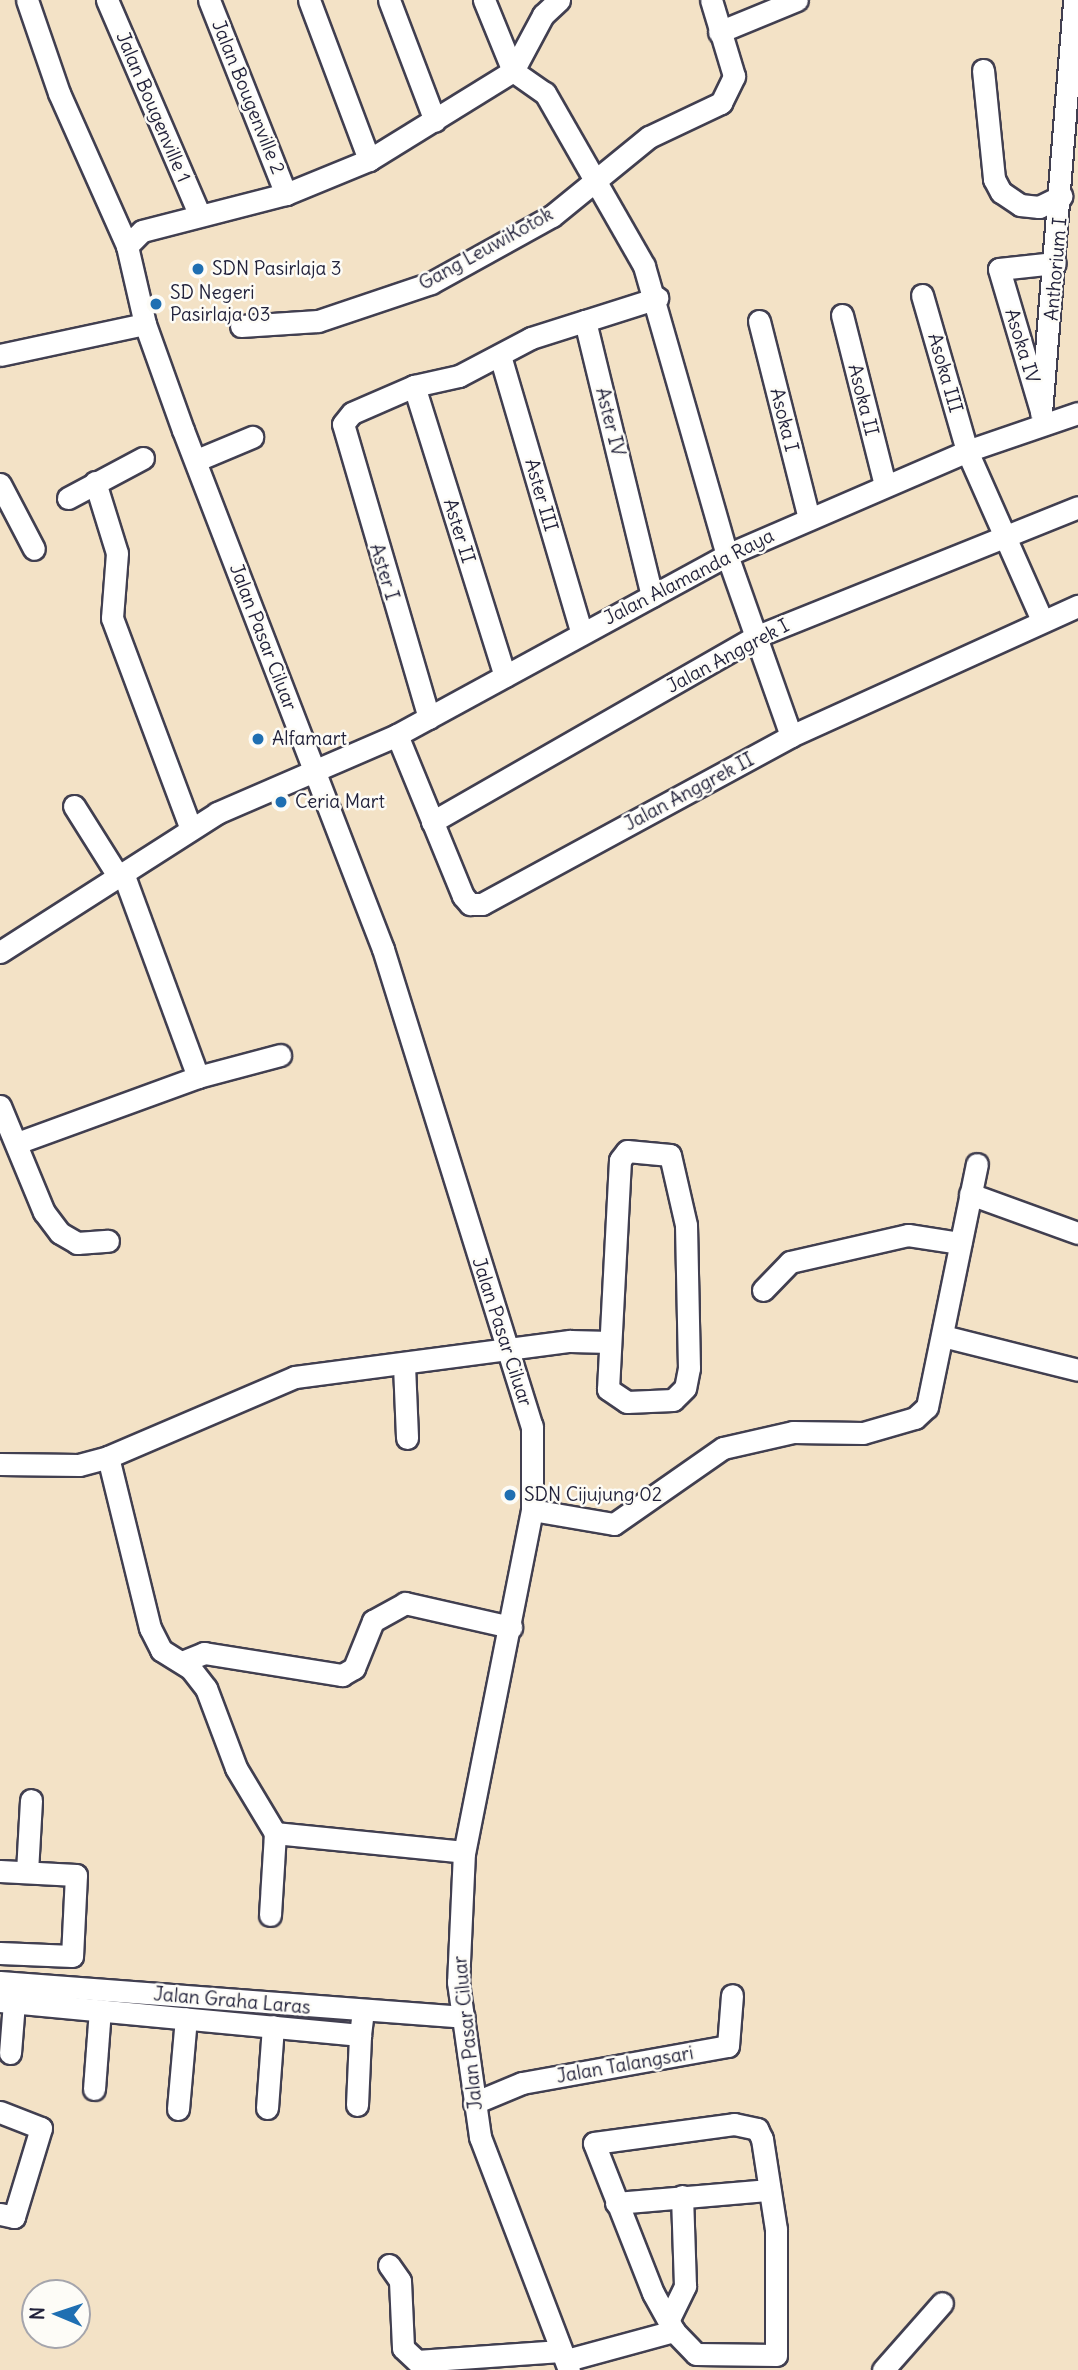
<!DOCTYPE html>
<style>
body{margin:0}
#map{position:relative;width:1078px;height:2370px;overflow:hidden;background:#f3e2c6;font-family:Delius,sans-serif}
div>[style]{position:absolute}
[style*='--x']{left:calc(var(--x)*1px);top:calc(var(--y)*1px);width:calc(var(--w)*1px);rotate:calc(var(--a)*1deg)}
.roads{filter:drop-shadow(2px 0 #413f50) drop-shadow(-2px 0 #413f50) drop-shadow(0 2px #413f50) drop-shadow(0 -2px #413f50)}
.street>*{height:21px;margin:-10.5px;padding:0 10.5px;transform-origin:10.5px;border-radius:10.5px;background:#fff}
.dots>*{width:19px;height:19px;translate:-50% -50%;box-sizing:border-box;border:4px solid #fdfcf7;border-radius:50%}
span{translate:-50% -50%;white-space:nowrap;text-align:center;line-height:1.15;-webkit-text-stroke:5px #fdfcf7;paint-order:stroke}
.street-label{font-size:19px;color:#22223b}
.poi-label{font-size:19px;color:#22223b}
.left{translate:0 -50%;text-align:left}
.north{position:absolute;left:21px;top:2279px;width:70px;height:70px;box-sizing:border-box;background:#fdfcf7;border:2px solid #a5a5ac;border-radius:50%;rotate:272deg;font-size:19px;font-weight:700;line-height:28px;text-align:center;color:#22223b}
.north::after{content:'';display:block;margin:auto;width:24px;height:32px;background:#1f6fb2;clip-path:polygon(50% 0,100% 100%,50% 72%,0 100%)}
</style>
<div id="map">
<div class="roads">
<div class="street">
<i style="--x:27;--y:0;--w:98;--a:71"></i>
<i style="--x:59;--y:93;--w:167;--a:66"></i>
<i style="--x:127;--y:246;--w:80;--a:77"></i>
<i style="--x:145;--y:324;--w:113;--a:70.3"></i>
<i style="--x:183;--y:430;--w:556;--a:68.93"></i>
<i style="--x:383;--y:949;--w:500;--a:72.7"></i>
<i style="--x:532;--y:1426;--w:84;--a:90"></i>
<i style="--x:532;--y:1510;--w:349;--a:101.2"></i>
<i style="--x:464;--y:1852;--w:130;--a:92.6"></i>
<i style="--x:458;--y:1982;--w:157;--a:81.9"></i>
<i style="--x:480;--y:2137;--w:249;--a:69.1"></i>
<i style="--x:107;--y:0;--w:233;--a:66.7"></i>
<i style="--x:209;--y:0;--w:209;--a:68.4"></i>
<i style="--x:309;--y:0;--w:171;--a:69.4"></i>
<i style="--x:389;--y:0;--w:129;--a:69.2"></i>
<i style="--x:484;--y:0;--w:77;--a:67.8"></i>
<i style="--x:719;--y:32;--w:84;--a:-22.3"></i>
<i style="--x:983;--y:70;--w:110;--a:84.2"></i>
<i style="--x:994;--y:179;--w:15;--a:62"></i>
<i style="--x:1001;--y:192;--w:23;--a:34"></i>
<i style="--x:1020;--y:205;--w:19;--a:6"></i>
<i style="--x:1039;--y:207;--w:25;--a:-26"></i>
<i style="--x:513;--y:71;--w:39;--a:35"></i>
<i style="--x:545;--y:93;--w:199;--a:60.2"></i>
<i style="--x:644;--y:266;--w:301;--a:74"></i>
<i style="--x:727;--y:555;--w:192;--a:70.5"></i>
<i style="--x:127;--y:246;--w:21;--a:-45"></i>
<i style="--x:142;--y:231;--w:149;--a:-14.4"></i>
<i style="--x:286;--y:194;--w:90;--a:-22.3"></i>
<i style="--x:369;--y:160;--w:169;--a:-31.7"></i>
<i style="--x:513;--y:71;--w:64;--a:-61.8"></i>
<i style="--x:543;--y:15;--w:22;--a:-43"></i>
<i style="--x:922;--y:295;--w:162;--a:73.9"></i>
<i style="--x:967;--y:451;--w:183;--a:66.1"></i>
<i style="--x:842;--y:315;--w:175;--a:75.8"></i>
<i style="--x:759;--y:321;--w:203;--a:75.8"></i>
<i style="--x:241;--y:326;--w:77;--a:-3.7"></i>
<i style="--x:318;--y:321;--w:119;--a:-18.6"></i>
<i style="--x:431;--y:283;--w:138;--a:-29"></i>
<i style="--x:552;--y:216;--w:125;--a:-39.2"></i>
<i style="--x:649;--y:137;--w:80;--a:-25.3"></i>
<i style="--x:721;--y:103;--w:30;--a:-64"></i>
<i style="--x:734;--y:76;--w:79;--a:-106.8"></i>
<i style="--x:0;--y:355;--w:148;--a:-12.1"></i>
<i style="--x:501;--y:359;--w:284;--a:73.6"></i>
<i style="--x:414;--y:386;--w:304;--a:72.6"></i>
<i style="--x:1041;--y:411;--w:148;--a:-106.5"></i>
<i style="--x:999;--y:269;--w:56;--a:-6.1"></i>
<i style="--x:1041;--y:413;--w:414;--a:-85.4"></i>
<i style="--x:197;--y:460;--w:60;--a:-22.7"></i>
<i style="--x:95;--y:482;--w:74;--a:72.8"></i>
<i style="--x:117;--y:553;--w:65;--a:94.4"></i>
<i style="--x:112;--y:618;--w:225;--a:69.5"></i>
<i style="--x:0;--y:484;--w:73;--a:62.4"></i>
<i style="--x:68;--y:498;--w:85;--a:-28.1"></i>
<i style="--x:652;--y:596;--w:283;--a:-103.7"></i>
<i style="--x:585;--y:321;--w:76;--a:-17.7"></i>
<i style="--x:429;--y:718;--w:306;--a:-106.3"></i>
<i style="--x:343;--y:424;--w:14;--a:-51"></i>
<i style="--x:352;--y:413;--w:68;--a:-23.5"></i>
<i style="--x:414;--y:386;--w:46;--a:-12.5"></i>
<i style="--x:459;--y:376;--w:81;--a:-27.8"></i>
<i style="--x:531;--y:338;--w:57;--a:-17.5"></i>
<i style="--x:397;--y:735;--w:174;--a:67.7"></i>
<i style="--x:463;--y:896;--w:11;--a:49"></i>
<i style="--x:470;--y:904;--w:12;--a:0"></i>
<i style="--x:482;--y:904;--w:352;--a:-28.5"></i>
<i style="--x:791;--y:736;--w:315;--a:-24.4"></i>
<i style="--x:74;--y:806;--w:83;--a:57.8"></i>
<i style="--x:432;--y:822;--w:372;--a:-29.8"></i>
<i style="--x:755;--y:637;--w:348;--a:-21.9"></i>
<i style="--x:0;--y:952;--w:258;--a:-32.6"></i>
<i style="--x:217;--y:813;--w:196;--a:-23.4"></i>
<i style="--x:397;--y:735;--w:376;--a:-28.6"></i>
<i style="--x:727;--y:555;--w:262;--a:-23.4"></i>
<i style="--x:967;--y:451;--w:117;--a:-18.9"></i>
<i style="--x:198;--y:1077;--w:85;--a:-15"></i>
<i style="--x:0;--y:1106;--w:115;--a:67.5"></i>
<i style="--x:44;--y:1212;--w:26;--a:53"></i>
<i style="--x:60;--y:1233;--w:20;--a:30"></i>
<i style="--x:77;--y:1243;--w:31;--a:-4"></i>
<i style="--x:17;--y:1143;--w:193;--a:-20"></i>
<i style="--x:198;--y:1077;--w:217;--a:-110.2"></i>
<i style="--x:627;--y:1151;--w:43;--a:5.3"></i>
<i style="--x:670;--y:1155;--w:72;--a:77.1"></i>
<i style="--x:686;--y:1225;--w:143;--a:88.8"></i>
<i style="--x:689;--y:1368;--w:20;--a:101"></i>
<i style="--x:685;--y:1388;--w:17;--a:135"></i>
<i style="--x:673;--y:1400;--w:46;--a:177.5"></i>
<i style="--x:627;--y:1402;--w:23;--a:-146"></i>
<i style="--x:608;--y:1389;--w:229;--a:-87"></i>
<i style="--x:620;--y:1160;--w:11;--a:-52"></i>
<i style="--x:970;--y:1194;--w:115;--a:19.9"></i>
<i style="--x:763;--y:1290;--w:39;--a:-46"></i>
<i style="--x:790;--y:1262;--w:121;--a:-12.9"></i>
<i style="--x:908;--y:1235;--w:53;--a:8.7"></i>
<i style="--x:943;--y:1336;--w:139;--a:14.1"></i>
<i style="--x:404;--y:1365;--w:73;--a:87.6"></i>
<i style="--x:108;--y:1457;--w:176;--a:76.2"></i>
<i style="--x:150;--y:1628;--w:25;--a:63"></i>
<i style="--x:161;--y:1650;--w:36;--a:32"></i>
<i style="--x:191;--y:1669;--w:24;--a:52"></i>
<i style="--x:206;--y:1688;--w:85;--a:69.4"></i>
<i style="--x:236;--y:1768;--w:76;--a:59"></i>
<i style="--x:275;--y:1833;--w:190;--a:5.7"></i>
<i style="--x:0;--y:1464;--w:79;--a:0.7"></i>
<i style="--x:79;--y:1465;--w:30;--a:-15"></i>
<i style="--x:108;--y:1457;--w:203;--a:-23.2"></i>
<i style="--x:295;--y:1377;--w:277;--a:-7.5"></i>
<i style="--x:570;--y:1341;--w:40;--a:1.4"></i>
<i style="--x:532;--y:1510;--w:83;--a:9.7"></i>
<i style="--x:614;--y:1524;--w:133;--a:-34.9"></i>
<i style="--x:723;--y:1448;--w:72;--a:-12.9"></i>
<i style="--x:793;--y:1432;--w:70;--a:0.8"></i>
<i style="--x:863;--y:1433;--w:54;--a:-16.1"></i>
<i style="--x:915;--y:1418;--w:16;--a:-43"></i>
<i style="--x:927;--y:1407;--w:248;--a:-78.4"></i>
<i style="--x:182;--y:1662;--w:24;--a:-22"></i>
<i style="--x:204;--y:1653;--w:140;--a:9.1"></i>
<i style="--x:342;--y:1675;--w:14;--a:-30"></i>
<i style="--x:354;--y:1668;--w:51;--a:-68"></i>
<i style="--x:373;--y:1621;--w:37;--a:-29"></i>
<i style="--x:405;--y:1603;--w:109;--a:12.8"></i>
<i style="--x:0;--y:1871;--w:76;--a:3"></i>
<i style="--x:76;--y:1875;--w:81;--a:92.8"></i>
<i style="--x:72;--y:1956;--w:72;--a:-177.6"></i>
<i style="--x:27;--y:1872;--w:72;--a:-86.8"></i>
<i style="--x:270;--y:1915;--w:82;--a:-86.5"></i>
<i style="--x:0;--y:1982;--w:465;--a:4.3"></i>
<i style="--x:0;--y:2001;--w:362;--a:5.4"></i>
<i style="--x:360;--y:2035;--w:24;--a:-83"></i>
<i style="--x:10;--y:2053;--w:51;--a:-85.5"></i>
<i style="--x:94;--y:2089;--w:79;--a:-85.7"></i>
<i style="--x:474;--y:2103;--w:52;--a:-22.6"></i>
<i style="--x:522;--y:2083;--w:209;--a:-10.2"></i>
<i style="--x:728;--y:2046;--w:51;--a:-85.5"></i>
<i style="--x:357;--y:2105;--w:70;--a:-87.5"></i>
<i style="--x:267;--y:2108;--w:82;--a:-85.8"></i>
<i style="--x:178;--y:2109;--w:91;--a:-85"></i>
<i style="--x:0;--y:2112;--w:44;--a:21.3"></i>
<i style="--x:41;--y:2128;--w:93;--a:106.9"></i>
<i style="--x:14;--y:2217;--w:14;--a:-168"></i>
<i style="--x:734;--y:2124;--w:24;--a:12"></i>
<i style="--x:757;--y:2129;--w:11;--a:63"></i>
<i style="--x:762;--y:2139;--w:91;--a:81.2"></i>
<i style="--x:776;--y:2229;--w:126;--a:90"></i>
<i style="--x:776;--y:2355;--w:80;--a:-179.3"></i>
<i style="--x:696;--y:2354;--w:32;--a:-134"></i>
<i style="--x:674;--y:2331;--w:43;--a:-118.9"></i>
<i style="--x:653;--y:2293;--w:161;--a:-111.5"></i>
<i style="--x:594;--y:2143;--w:141;--a:-7.7"></i>
<i style="--x:616;--y:2203;--w:154;--a:-4.9"></i>
<i style="--x:389;--y:2265;--w:19;--a:55"></i>
<i style="--x:400;--y:2281;--w:67;--a:87.4"></i>
<i style="--x:403;--y:2348;--w:19;--a:43"></i>
<i style="--x:417;--y:2361;--w:144;--a:-4"></i>
<i style="--x:669;--y:2319;--w:37;--a:-64"></i>
<i style="--x:685;--y:2286;--w:90;--a:-91.9"></i>
<i style="--x:567;--y:2360;--w:111;--a:-15.2"></i>
<i style="--x:883;--y:2370;--w:89;--a:-48.6"></i>
</div>
</div>
<div class="dots">
<i style="left:198px;top:269px;background:#1f6fb2"></i>
<i style="left:156px;top:304px;background:#1f6fb2"></i>
<i style="left:258px;top:739px;background:#1f6fb2"></i>
<i style="left:281px;top:802px;background:#1f6fb2"></i>
<i style="left:510px;top:1495px;background:#1f6fb2"></i>
</div>
<div class="street-label">
<span style="left:248px;top:97px;rotate:68deg">Jalan Bougenville 2</span>
<span style="left:153px;top:107px;rotate:67deg">Jalan Bougenville 1</span>
<span style="left:486px;top:249px;rotate:-29deg">Gang LeuwiKotok</span>
<span style="left:1056px;top:269px;rotate:-85deg">Anthorium I</span>
<span style="left:1022px;top:346px;rotate:73deg">Asoka IV</span>
<span style="left:945px;top:373px;rotate:74deg">Asoka III</span>
<span style="left:863px;top:400px;rotate:76deg">Asoka II</span>
<span style="left:784px;top:420px;rotate:76deg">Asoka I</span>
<span style="left:610px;top:422px;rotate:76deg">Aster IV</span>
<span style="left:541px;top:495px;rotate:74deg">Aster III</span>
<span style="left:459px;top:531px;rotate:73deg">Aster II</span>
<span style="left:384px;top:572px;rotate:73deg">Aster I</span>
<span style="left:689px;top:577px;rotate:-27deg">Jalan Alamanda Raya</span>
<span style="left:263px;top:637px;rotate:69deg">Jalan Pasar Ciluar</span>
<span style="left:728px;top:656px;rotate:-28deg">Jalan Anggrek I</span>
<span style="left:689px;top:792px;rotate:-28deg">Jalan Anggrek II</span>
<span style="left:502px;top:1332px;rotate:72deg">Jalan Pasar Ciluar</span>
<span style="left:232px;top:2001px;rotate:5deg">Jalan Graha Laras</span>
<span style="left:468px;top:2033px;rotate:-96deg">Jalan Pasar Ciluar</span>
<span style="left:625px;top:2065px;rotate:-10deg">Jalan Talangsari</span>
</div>
<div class="poi-label">
<span class="left" style="left:212px;top:269px">SDN Pasirlaja 3</span>
<span class="left" style="left:170px;top:304px">SD Negeri<br>Pasirlaja 03</span>
<span class="left" style="left:272px;top:739px">Alfamart</span>
<span class="left" style="left:295px;top:802px">Ceria Mart</span>
<span class="left" style="left:524px;top:1495px">SDN Cijujung 02</span>
</div>
<div class="north">N</div>
</div>
